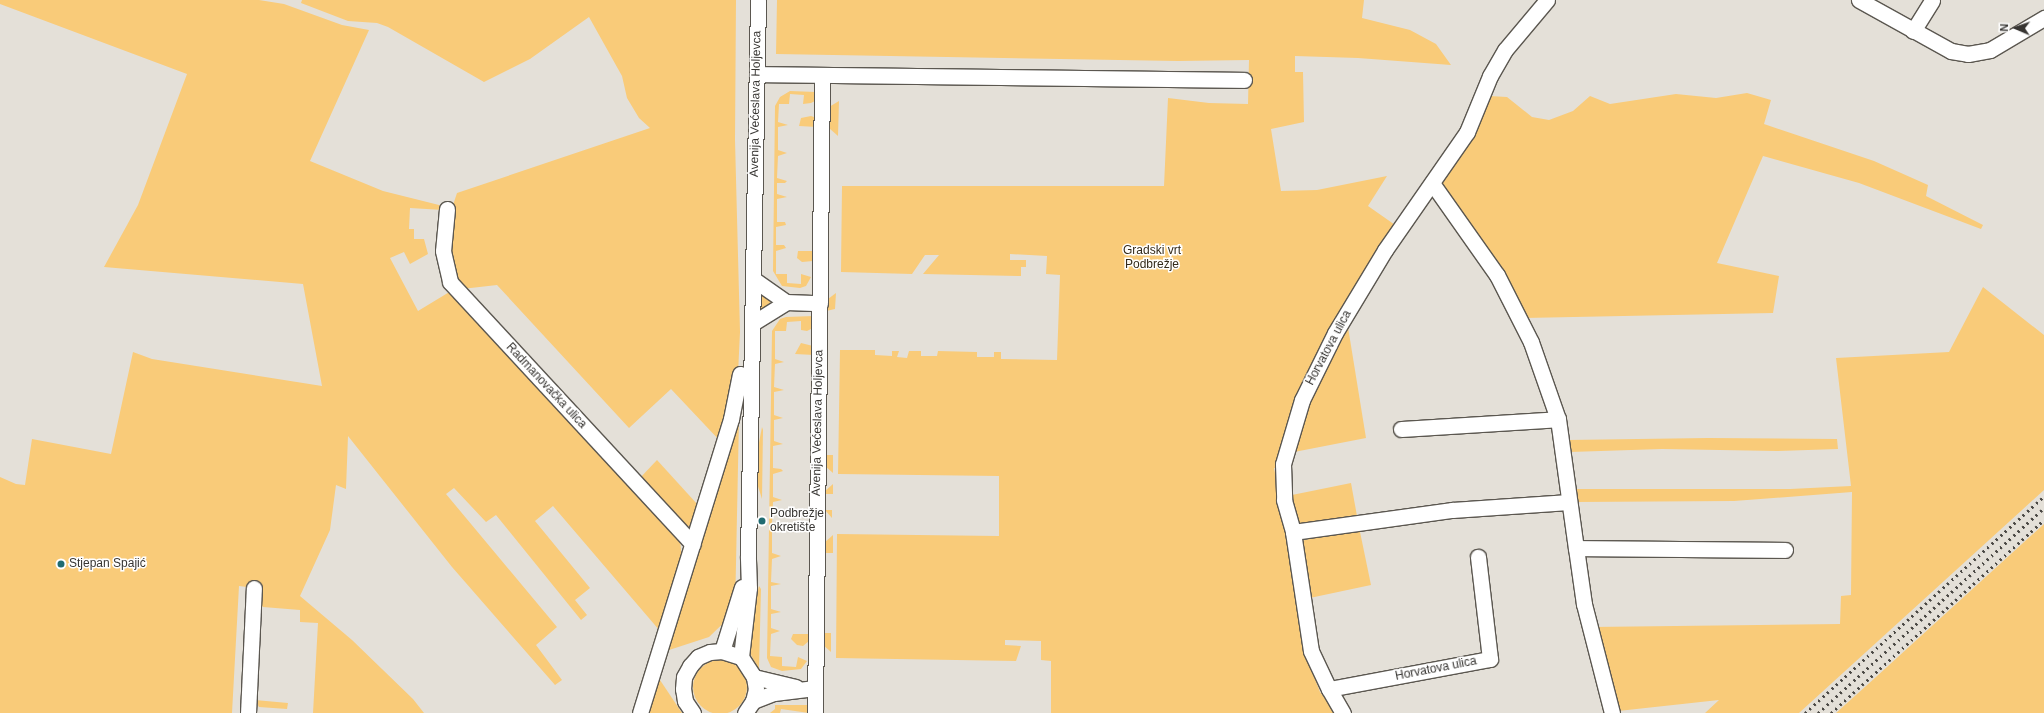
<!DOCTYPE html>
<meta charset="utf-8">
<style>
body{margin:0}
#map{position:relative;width:2044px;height:713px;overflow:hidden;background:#e4e0d8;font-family:Arial,sans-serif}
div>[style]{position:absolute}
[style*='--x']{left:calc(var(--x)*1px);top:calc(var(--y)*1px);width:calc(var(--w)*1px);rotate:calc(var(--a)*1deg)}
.green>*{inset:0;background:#f9cb79}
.round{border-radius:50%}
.roads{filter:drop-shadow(1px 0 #5b5750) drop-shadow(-1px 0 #5b5750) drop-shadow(0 1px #5b5750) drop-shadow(0 -1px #5b5750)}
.minor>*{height:15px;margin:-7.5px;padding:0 7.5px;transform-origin:7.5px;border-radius:7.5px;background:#fff}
.rail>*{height:3px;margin-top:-1.5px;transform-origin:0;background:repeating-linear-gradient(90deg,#4a4844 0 2px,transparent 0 6px)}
.dots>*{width:11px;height:11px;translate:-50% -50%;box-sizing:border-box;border:2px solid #fff;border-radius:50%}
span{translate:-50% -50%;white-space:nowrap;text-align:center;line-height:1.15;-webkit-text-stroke:3px #fff;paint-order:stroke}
.street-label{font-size:12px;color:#373532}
.park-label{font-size:12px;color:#342a19}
.poi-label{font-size:12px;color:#373532}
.left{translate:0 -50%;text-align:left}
.north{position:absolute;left:1996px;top:8px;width:40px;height:40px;-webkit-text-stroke:3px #fff;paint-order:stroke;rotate:272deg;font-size:11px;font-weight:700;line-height:16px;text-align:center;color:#373532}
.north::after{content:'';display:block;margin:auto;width:14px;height:18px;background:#373532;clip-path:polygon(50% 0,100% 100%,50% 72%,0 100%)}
</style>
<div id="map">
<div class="green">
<i style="clip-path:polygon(0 0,259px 0,284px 4px,342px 25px,369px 30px,310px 161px,383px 191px,443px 206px,443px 210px,410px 208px,409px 229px,414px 229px,414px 239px,424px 239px,428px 254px,410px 264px,404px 252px,390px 258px,418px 311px,451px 291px,680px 540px,682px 560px,660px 631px,553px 506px,535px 521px,590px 588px,575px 600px,587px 615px,581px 620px,496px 515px,486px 522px,454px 488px,446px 494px,557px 627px,536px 645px,562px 680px,555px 685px,452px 567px,348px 436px,346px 489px,336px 485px,330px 530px,300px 596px,352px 640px,413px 699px,424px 713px,313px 713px,318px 623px,300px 622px,300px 610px,263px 607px,247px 587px,239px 586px,232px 713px,0 713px,0 477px,16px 484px,25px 485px,32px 439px,111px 454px,133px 352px,152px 359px,322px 386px,303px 284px,104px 267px,138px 205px,187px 74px,0 4px)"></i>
<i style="clip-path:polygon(302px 0,736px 0,735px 140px,740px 332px,738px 374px,721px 442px,671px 389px,629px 428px,497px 285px,462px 289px,449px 263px,452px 208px,457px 193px,650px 128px,639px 118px,627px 98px,622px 76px,589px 17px,530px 59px,484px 82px,388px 27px,377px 23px,348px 21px,301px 3px)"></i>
<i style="clip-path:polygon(777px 0,1364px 0,1362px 18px,1410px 30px,1436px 44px,1451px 65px,1358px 58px,1295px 56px,1295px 72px,1303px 72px,1304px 122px,1271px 129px,1281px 191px,1317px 190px,1387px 176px,1368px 206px,1398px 227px,1368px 271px,1278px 468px,1274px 468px,1291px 552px,1303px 648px,1320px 692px,1337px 713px,1051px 713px,1051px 661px,1041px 660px,1041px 641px,1005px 640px,1005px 645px,1021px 646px,1016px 661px,836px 658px,837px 534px,999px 536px,999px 476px,838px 474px,840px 350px,875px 350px,875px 355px,892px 356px,892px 351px,899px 351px,897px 357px,907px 358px,909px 351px,921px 351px,921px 356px,937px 356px,938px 351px,977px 352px,977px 357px,994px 357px,994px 352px,1001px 352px,1001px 359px,1057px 360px,1060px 275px,1046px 274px,1047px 256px,1010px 254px,1010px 260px,1026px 260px,1026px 267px,1021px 267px,1021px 276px,923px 274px,939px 255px,925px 255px,912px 274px,841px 272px,842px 186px,1164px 186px,1168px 98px,1209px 103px,1248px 104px,1249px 60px,1178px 61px,776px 54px)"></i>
<i style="clip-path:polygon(790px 91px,816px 92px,815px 101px,811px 103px,803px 104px,804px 95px,790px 94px,789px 104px,779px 104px,778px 122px,788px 125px,778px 127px,778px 150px,787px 153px,778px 156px,777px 178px,787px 181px,785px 183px,777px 183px,777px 194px,787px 197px,777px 199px,777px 222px,785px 222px,786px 225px,776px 227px,776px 245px,784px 245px,786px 248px,776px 251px,776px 274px,787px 274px,787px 283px,801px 284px,801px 274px,811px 277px,806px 286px,800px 288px,782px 286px,773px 271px,775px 106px,780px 97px)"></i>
<i style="clip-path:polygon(1747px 93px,1771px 100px,1764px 124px,1874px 161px,1928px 185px,1926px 196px,1983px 225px,1981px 229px,1859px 183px,1763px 156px,1717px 263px,1779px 276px,1773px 313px,1523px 318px,1442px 190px,1442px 181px,1489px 96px,1507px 97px,1532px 117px,1549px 120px,1573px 111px,1590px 96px,1610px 104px,1676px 94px,1716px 98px)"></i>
<i style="clip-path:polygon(839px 101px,838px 136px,829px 128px,829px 107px)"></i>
<i style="clip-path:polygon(811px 116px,814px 117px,817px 127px,799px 126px,801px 118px)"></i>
<i style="clip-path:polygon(798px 251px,816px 251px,813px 261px,802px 262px,797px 258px)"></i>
<i style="clip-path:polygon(1983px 287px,2044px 335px,2044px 490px,1799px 713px,1705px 713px,1719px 700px,1609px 712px,1591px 627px,1840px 624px,1841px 596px,1851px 595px,1852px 492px,1734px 501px,1576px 502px,1575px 489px,1790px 489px,1851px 486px,1836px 358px,1949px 352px)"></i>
<i style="clip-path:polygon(761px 293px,770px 299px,770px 306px,761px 310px)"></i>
<i style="clip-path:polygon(836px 293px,835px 309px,826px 311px,828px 299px)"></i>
<i style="clip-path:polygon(814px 316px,813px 328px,807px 331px,801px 330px,801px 321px,787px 322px,786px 331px,775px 331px,775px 359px,784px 362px,775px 364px,774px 387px,784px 390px,774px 392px,774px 415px,783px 418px,774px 420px,774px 441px,783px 444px,773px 446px,773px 468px,781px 469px,783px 471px,773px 474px,773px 497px,782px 500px,773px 502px,772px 525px,782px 528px,772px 530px,772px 553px,781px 556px,772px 559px,771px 582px,781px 584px,771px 586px,771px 609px,781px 612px,771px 614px,771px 628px,780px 631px,771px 634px,770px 656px,782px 657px,782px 666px,796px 667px,798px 657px,807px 661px,801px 669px,782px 671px,771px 667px,767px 658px,772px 331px,780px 319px,786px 317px)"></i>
<i style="clip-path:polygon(1347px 321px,1366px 438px,1289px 453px,1301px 418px)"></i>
<i style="clip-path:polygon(801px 343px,813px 346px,814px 355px,795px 354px)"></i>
<i style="clip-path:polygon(739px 419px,735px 612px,709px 637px,666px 651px)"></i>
<i style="clip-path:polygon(762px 427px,763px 430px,762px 499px,756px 480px,756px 458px)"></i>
<i style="clip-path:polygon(1708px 438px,1837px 439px,1838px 449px,1777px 451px,1662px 449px,1570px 452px,1567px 440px)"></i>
<i style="clip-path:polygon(824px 455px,833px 455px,833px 473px,825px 466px)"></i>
<i style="clip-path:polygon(657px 460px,698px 505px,690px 526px,685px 526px,639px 479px)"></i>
<i style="clip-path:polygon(1351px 483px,1357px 516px,1295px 529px,1287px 496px)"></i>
<i style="clip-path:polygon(833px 484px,833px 494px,826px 494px,826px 510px,832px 510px,832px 518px,825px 510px,824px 492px)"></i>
<i style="clip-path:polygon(2044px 524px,2044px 713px,1836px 713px,1876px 677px)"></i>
<i style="clip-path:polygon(1359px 527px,1371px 585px,1305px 599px,1301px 541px)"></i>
<i style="clip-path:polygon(833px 535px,833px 553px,823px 553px,824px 543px)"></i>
<i style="clip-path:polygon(759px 586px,761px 589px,759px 669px,748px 650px,751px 617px)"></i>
<i style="clip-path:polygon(821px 633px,831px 633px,831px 652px,822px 644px)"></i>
<i style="clip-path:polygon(793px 634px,810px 634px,809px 641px,803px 646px,797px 645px,791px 639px)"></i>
<i class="round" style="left:693px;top:660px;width:54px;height:54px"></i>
<i style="clip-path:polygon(658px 677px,682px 713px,644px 713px)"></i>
<i style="clip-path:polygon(255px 700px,288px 703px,287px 709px,259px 707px)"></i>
<i style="clip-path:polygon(775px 705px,809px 705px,809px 713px,781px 709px,780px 713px,770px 713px,775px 709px)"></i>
</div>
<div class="roads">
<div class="minor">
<i style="--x:1547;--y:0;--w:65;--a:130"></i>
<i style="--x:1505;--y:50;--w:30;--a:120"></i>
<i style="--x:1490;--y:76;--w:61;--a:112.3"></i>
<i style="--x:1467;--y:132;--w:144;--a:124.8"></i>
<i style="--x:1385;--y:250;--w:97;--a:121.1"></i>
<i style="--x:1335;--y:333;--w:75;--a:116.2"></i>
<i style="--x:1302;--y:400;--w:67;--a:106.5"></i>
<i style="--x:1283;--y:464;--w:36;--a:88"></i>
<i style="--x:1284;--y:500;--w:33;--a:74"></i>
<i style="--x:1293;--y:532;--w:161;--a:-7.9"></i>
<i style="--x:1452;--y:510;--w:117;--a:-3.9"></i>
<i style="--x:1859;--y:0;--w:105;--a:29"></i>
<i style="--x:1951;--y:51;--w:17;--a:10"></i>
<i style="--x:1968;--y:54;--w:22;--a:-10"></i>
<i style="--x:1990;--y:50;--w:63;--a:-30.7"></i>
<i style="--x:1913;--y:31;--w:36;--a:-58"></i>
<i style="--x:757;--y:74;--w:487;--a:0.7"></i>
<i style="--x:1432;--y:183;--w:113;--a:54.8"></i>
<i style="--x:1497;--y:275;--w:75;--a:63.1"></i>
<i style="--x:1531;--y:342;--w:82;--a:70.7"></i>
<i style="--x:1558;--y:419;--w:130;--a:82.1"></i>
<i style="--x:1576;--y:548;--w:209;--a:0.5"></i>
<i style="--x:447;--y:209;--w:42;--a:95.4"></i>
<i style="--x:443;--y:251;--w:32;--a:77"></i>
<i style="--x:450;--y:282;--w:357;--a:47.2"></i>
<i style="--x:753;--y:279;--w:40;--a:34.9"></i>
<i style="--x:753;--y:323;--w:39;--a:-32"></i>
<i style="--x:786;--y:302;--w:34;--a:2"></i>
<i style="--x:1401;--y:429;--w:157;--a:-3.6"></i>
<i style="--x:1293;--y:532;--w:120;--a:81.4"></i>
<i style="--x:1311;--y:651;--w:42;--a:64.7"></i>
<i style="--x:1329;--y:689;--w:164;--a:-10.6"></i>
<i style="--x:1490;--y:659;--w:103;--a:-96.7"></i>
<i style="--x:1576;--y:548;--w:57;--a:81.9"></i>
<i style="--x:1584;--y:604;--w:113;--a:75.6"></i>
<i style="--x:722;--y:651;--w:67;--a:-72.6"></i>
<i style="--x:741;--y:657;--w:69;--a:-83.4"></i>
<i style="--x:749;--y:588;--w:32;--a:-92"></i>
<i style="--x:748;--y:556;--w:556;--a:-88.97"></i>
<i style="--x:754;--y:677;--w:43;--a:13.4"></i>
<i style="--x:1329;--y:689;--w:28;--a:60"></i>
<i style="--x:753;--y:701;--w:22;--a:-21"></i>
<i style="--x:774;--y:693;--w:41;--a:-7"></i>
<i style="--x:248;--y:713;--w:125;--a:-87.3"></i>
<i style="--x:640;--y:713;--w:308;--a:-72.8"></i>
<i style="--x:731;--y:419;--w:46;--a:-78.7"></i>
<i style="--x:693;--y:713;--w:14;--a:-124"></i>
<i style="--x:685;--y:701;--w:12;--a:-99"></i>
<i style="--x:683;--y:689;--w:12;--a:-85"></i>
<i style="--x:684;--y:677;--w:13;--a:-61"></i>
<i style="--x:690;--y:666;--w:12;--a:-48"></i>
<i style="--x:698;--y:657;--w:13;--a:-23"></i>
<i style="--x:710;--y:652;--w:12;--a:-5"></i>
<i style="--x:722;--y:651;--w:20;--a:18"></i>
<i style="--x:741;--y:657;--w:24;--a:57"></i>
<i style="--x:754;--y:677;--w:12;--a:81"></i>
<i style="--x:756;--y:689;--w:12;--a:104"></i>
<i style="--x:753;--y:701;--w:14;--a:124"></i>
<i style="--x:815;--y:713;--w:638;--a:-89.37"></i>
</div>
</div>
<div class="rail">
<i style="--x:1805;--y:713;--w:323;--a:-42.2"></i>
<i style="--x:1818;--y:713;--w:305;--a:-42.2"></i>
<i style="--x:1831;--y:713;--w:287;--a:-42.2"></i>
</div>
<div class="dots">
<i style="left:762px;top:521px;background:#206b71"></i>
<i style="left:61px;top:564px;background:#206b71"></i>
</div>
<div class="street-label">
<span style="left:756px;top:104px;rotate:-89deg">Avenija Većeslava Holjevca</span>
<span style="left:1329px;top:348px;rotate:-62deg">Horvatova ulica</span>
<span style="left:546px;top:386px;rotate:47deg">Radmanovačka ulica</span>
<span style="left:818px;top:423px;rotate:-89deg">Avenija Većeslava Holjevca</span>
<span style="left:1436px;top:669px;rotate:-11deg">Horvatova ulica</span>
</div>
<div class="park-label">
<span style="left:1152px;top:258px">Gradski vrt<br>Podbrežje</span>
</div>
<div class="poi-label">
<span class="left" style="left:770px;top:521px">Podbrežje<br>okretište</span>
<span class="left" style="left:69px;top:564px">Stjepan Spajić</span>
</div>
<div class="north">N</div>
</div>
